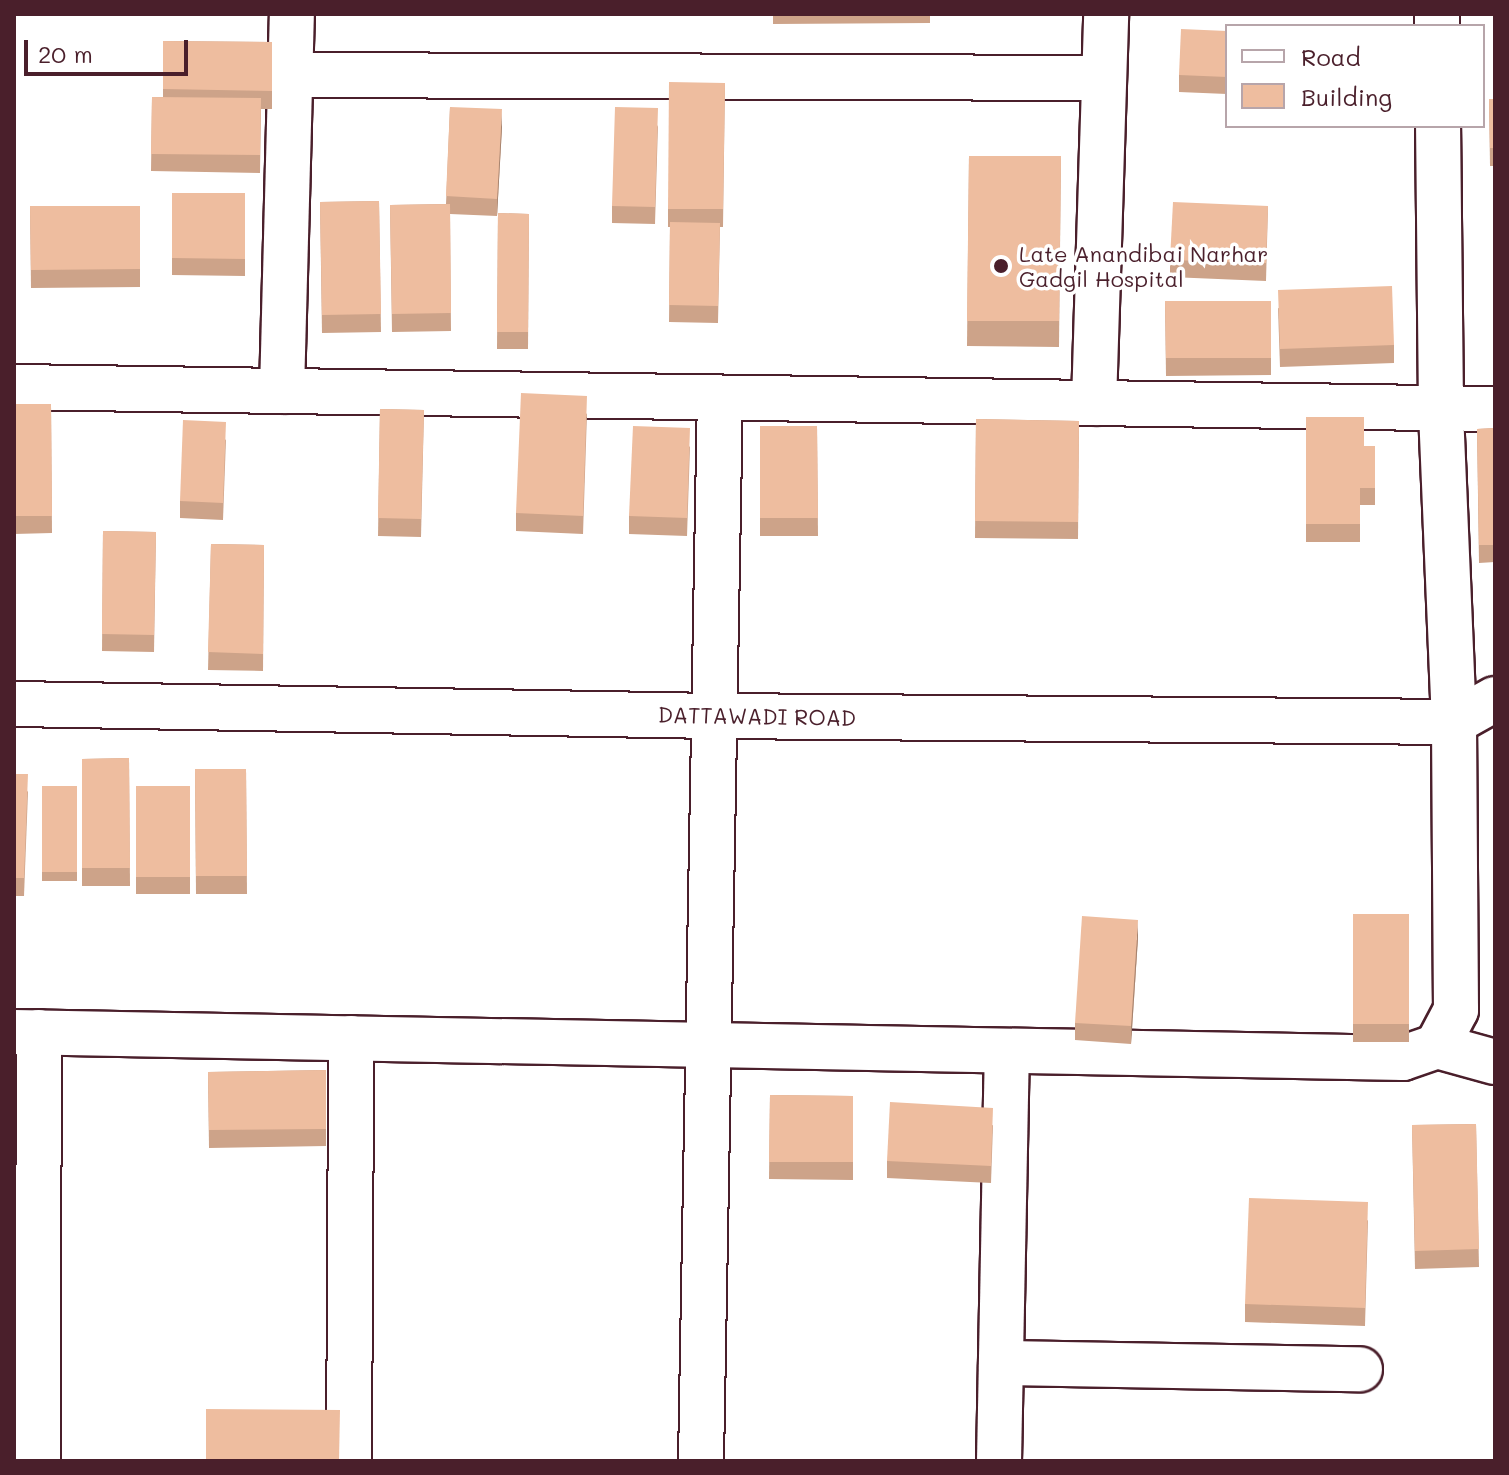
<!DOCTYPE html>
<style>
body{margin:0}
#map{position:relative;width:1509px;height:1475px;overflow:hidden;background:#fff;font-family:Mali,sans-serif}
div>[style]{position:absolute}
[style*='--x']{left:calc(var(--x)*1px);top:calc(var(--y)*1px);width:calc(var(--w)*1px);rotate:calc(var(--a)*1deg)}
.roads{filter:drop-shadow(2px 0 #4a1f2b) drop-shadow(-2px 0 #4a1f2b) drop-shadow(0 2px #4a1f2b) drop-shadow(0 -2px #4a1f2b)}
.minor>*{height:44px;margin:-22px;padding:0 22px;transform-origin:22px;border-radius:22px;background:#fff}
.wall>*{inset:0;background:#cda389}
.shaded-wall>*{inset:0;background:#a7846f}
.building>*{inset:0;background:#eebd9f}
.dots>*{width:22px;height:22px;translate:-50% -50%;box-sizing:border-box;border:4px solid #fff;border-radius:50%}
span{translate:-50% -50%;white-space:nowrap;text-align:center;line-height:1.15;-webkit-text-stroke:7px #fff;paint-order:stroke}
.poi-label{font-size:22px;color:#4a1f2b}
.left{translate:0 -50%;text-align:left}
.street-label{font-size:22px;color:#4a1f2b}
.frame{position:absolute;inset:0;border:16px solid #4a1f2b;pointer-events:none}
.legend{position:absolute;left:1225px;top:24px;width:260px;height:104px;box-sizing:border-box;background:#fff;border:2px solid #b7a5aa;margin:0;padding:10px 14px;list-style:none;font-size:24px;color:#4a1f2b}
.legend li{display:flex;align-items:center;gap:16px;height:40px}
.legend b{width:40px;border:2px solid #b7a5aa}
.scale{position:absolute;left:24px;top:40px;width:164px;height:36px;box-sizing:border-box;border:4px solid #4a1f2b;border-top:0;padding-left:10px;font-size:24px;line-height:28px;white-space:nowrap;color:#4a1f2b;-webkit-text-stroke:6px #fff;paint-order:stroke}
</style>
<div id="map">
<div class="roads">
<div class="minor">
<i style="--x:1437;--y:14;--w:12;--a:90"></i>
<i style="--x:288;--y:75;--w:816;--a:0.21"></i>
<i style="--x:14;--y:387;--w:1481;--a:0.85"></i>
<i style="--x:282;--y:391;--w:377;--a:-88.5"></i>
<i style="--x:1094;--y:403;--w:389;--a:-88.2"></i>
<i style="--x:14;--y:704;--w:700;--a:0.98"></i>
<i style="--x:714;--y:716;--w:740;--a:0.46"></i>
<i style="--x:1454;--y:722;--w:47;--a:-29.3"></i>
<i style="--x:14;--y:1032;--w:1389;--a:1.07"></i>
<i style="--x:1403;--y:1058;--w:36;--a:-19"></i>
<i style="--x:1437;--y:1046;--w:60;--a:15.4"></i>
<i style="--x:1437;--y:1046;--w:41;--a:-62.2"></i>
<i style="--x:1456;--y:1010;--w:288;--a:-90.4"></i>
<i style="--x:1454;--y:722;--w:314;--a:-92.4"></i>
<i style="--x:1441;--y:408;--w:282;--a:-90.6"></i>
<i style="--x:1001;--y:1363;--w:359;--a:1"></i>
<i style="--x:38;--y:1461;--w:429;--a:-89.9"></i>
<i style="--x:349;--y:1461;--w:423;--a:-89.7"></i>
<i style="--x:701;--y:1461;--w:1063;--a:-88.98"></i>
<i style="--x:999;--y:1461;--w:410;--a:-88.9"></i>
</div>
</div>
<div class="wall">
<i style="clip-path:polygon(773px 14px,930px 14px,930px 23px,773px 24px)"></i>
<i style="clip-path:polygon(1227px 31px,1227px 94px,1179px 92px,1179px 75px)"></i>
<i style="clip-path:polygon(163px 41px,272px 42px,272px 109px,261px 109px,260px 173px,151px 171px,152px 97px,163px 97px)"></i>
<i style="clip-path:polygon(725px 83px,723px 227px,720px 227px,718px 323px,669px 322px,670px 227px,668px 227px,668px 209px)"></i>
<i style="clip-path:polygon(1489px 99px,1495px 99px,1495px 166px,1490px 166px)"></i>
<i style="clip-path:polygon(450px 107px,502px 127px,497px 216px,450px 214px,451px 331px,392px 332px,390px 205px,446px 204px)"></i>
<i style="clip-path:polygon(658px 125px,655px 224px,612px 223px,612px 206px)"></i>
<i style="clip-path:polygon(969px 156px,1061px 156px,1059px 347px,967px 346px)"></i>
<i style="clip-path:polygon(172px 193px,245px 193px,245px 276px,172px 275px)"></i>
<i style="clip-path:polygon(379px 201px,381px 332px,322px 333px,320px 202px)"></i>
<i style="clip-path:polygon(30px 206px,140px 206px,140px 287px,31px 288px)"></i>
<i style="clip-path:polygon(1268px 206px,1266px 281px,1170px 277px,1170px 260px)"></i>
<i style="clip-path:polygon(498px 213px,529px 214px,528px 349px,497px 349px)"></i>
<i style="clip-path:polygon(1165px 301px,1271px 301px,1271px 375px,1166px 376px)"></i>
<i style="clip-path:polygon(1278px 308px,1394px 345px,1394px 363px,1280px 367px)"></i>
<i style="clip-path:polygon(14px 404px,51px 404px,52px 533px,14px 534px)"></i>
<i style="clip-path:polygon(380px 409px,424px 410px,421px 537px,378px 536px)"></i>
<i style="clip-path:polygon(587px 413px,583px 534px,516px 531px,516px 513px)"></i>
<i style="clip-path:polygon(1306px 417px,1364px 446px,1375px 446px,1375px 505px,1360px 505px,1360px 542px,1306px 542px)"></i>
<i style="clip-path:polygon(976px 419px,1079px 421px,1078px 539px,975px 538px)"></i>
<i style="clip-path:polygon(760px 426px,817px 426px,818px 536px,760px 536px)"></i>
<i style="clip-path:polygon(1495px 428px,1495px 562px,1479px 563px,1477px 429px)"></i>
<i style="clip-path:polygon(226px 439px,223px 520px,180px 518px,180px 501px)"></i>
<i style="clip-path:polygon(690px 446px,687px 536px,629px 534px,629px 516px)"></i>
<i style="clip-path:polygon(103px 531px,156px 532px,154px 652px,102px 651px)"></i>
<i style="clip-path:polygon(211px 544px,264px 545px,263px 671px,208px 670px)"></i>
<i style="clip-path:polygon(129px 758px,130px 886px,82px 886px,82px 759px)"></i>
<i style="clip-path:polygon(195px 769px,246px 769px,247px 894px,196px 894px)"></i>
<i style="clip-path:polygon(14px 774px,28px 792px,24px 896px,14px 896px)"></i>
<i style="clip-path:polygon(42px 786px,77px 786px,77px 881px,42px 881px)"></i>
<i style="clip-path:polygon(136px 786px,190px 786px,190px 894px,136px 894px)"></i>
<i style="clip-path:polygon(1353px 914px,1409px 914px,1409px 1042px,1353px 1042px)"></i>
<i style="clip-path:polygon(1138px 938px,1131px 1044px,1075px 1040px,1075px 1023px)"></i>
<i style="clip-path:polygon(326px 1070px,326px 1146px,209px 1148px,208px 1072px)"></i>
<i style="clip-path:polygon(770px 1095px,853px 1096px,853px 1180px,769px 1179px)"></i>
<i style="clip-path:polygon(1476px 1124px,1479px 1267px,1415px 1269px,1412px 1125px)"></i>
<i style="clip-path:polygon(993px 1125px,991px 1183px,887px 1178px,887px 1161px)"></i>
<i style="clip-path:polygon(1368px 1220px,1365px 1326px,1245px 1322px,1245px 1304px)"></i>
</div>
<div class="shaded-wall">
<i style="clip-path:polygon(502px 109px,502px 127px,497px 216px,497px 199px)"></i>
<i style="clip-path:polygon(1138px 920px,1138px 938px,1131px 1044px,1131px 1026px)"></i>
</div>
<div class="building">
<i style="clip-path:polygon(1181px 29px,1227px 31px,1227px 77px,1179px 75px)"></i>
<i style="clip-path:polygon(163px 41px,272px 42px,272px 91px,163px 89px)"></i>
<i style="clip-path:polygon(669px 82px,725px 83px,723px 209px,668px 209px)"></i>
<i style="clip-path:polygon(152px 97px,261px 98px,260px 155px,151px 154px)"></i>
<i style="clip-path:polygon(1489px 99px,1495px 99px,1495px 148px,1490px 148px)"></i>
<i style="clip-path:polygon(450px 107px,502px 109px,497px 199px,446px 196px)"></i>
<i style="clip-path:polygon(615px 107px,658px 108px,655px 207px,612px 206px)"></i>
<i style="clip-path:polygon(969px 156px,1061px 156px,1059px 321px,967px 321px)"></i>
<i style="clip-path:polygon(172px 193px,245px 193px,245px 259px,172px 258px)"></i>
<i style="clip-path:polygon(379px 201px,381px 314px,322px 315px,320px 202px)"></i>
<i style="clip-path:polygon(1173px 202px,1268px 206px,1266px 263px,1170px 260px)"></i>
<i style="clip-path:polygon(450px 204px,451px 313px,392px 314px,390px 205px)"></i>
<i style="clip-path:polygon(30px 206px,140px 206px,140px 269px,31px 270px)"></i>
<i style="clip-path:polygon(498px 213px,529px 214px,528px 332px,497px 332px)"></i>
<i style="clip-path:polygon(670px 222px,720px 223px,718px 306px,669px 305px)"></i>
<i style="clip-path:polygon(1392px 286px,1394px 345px,1280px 349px,1278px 290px)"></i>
<i style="clip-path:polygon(1165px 301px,1271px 301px,1271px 358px,1166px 358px)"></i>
<i style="clip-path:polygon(521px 393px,587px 396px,583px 516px,516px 513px)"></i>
<i style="clip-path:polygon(14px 404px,51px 404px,52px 516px,14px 516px)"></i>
<i style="clip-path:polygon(380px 409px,424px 410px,421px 519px,378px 518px)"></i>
<i style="clip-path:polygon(1306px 417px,1364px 417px,1364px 446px,1375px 446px,1375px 488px,1360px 488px,1360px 524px,1306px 524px)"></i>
<i style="clip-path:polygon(976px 419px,1079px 421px,1078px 522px,975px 521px)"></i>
<i style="clip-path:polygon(183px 420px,226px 422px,223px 503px,180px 501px)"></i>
<i style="clip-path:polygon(633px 426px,690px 428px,687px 518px,629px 516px)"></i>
<i style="clip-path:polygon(760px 426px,817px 426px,818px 518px,760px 518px)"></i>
<i style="clip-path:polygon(1495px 428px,1495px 545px,1479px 545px,1477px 429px)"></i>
<i style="clip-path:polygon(103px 531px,156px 532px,154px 635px,102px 634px)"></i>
<i style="clip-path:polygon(211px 544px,264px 545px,263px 654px,208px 652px)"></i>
<i style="clip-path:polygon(129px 758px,130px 868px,82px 868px,82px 759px)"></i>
<i style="clip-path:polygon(195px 769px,246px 769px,247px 876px,196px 876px)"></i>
<i style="clip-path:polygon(14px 774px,28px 774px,24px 878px,14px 878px)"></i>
<i style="clip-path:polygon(42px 786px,77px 786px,77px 872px,42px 872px)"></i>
<i style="clip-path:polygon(136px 786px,190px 786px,190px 877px,136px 877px)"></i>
<i style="clip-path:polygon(1353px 914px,1409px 914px,1409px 1024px,1353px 1024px)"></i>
<i style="clip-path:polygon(1082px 916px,1138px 920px,1131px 1026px,1075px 1023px)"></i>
<i style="clip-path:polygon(326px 1070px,326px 1129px,209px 1130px,208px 1072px)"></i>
<i style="clip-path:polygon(770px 1095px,853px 1096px,853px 1162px,769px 1162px)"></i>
<i style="clip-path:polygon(890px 1102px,993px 1108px,991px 1166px,887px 1161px)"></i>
<i style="clip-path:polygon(1476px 1124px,1479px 1249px,1415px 1251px,1412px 1125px)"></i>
<i style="clip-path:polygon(1249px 1198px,1368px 1202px,1365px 1308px,1245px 1304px)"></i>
<i style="clip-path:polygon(206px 1409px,340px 1410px,339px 1461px,206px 1461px)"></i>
</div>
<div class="dots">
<i style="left:1001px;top:266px;background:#4a1f2b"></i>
</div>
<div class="poi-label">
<span class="left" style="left:1019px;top:266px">Late Anandibai Narhar<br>Gadgil Hospital</span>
</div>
<div class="street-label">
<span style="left:757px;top:716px;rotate:1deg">DATTAWADI ROAD</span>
</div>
<div class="frame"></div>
<ul class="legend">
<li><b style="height:10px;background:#fff"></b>Road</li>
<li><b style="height:22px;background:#eebd9f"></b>Building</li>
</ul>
<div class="scale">20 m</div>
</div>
